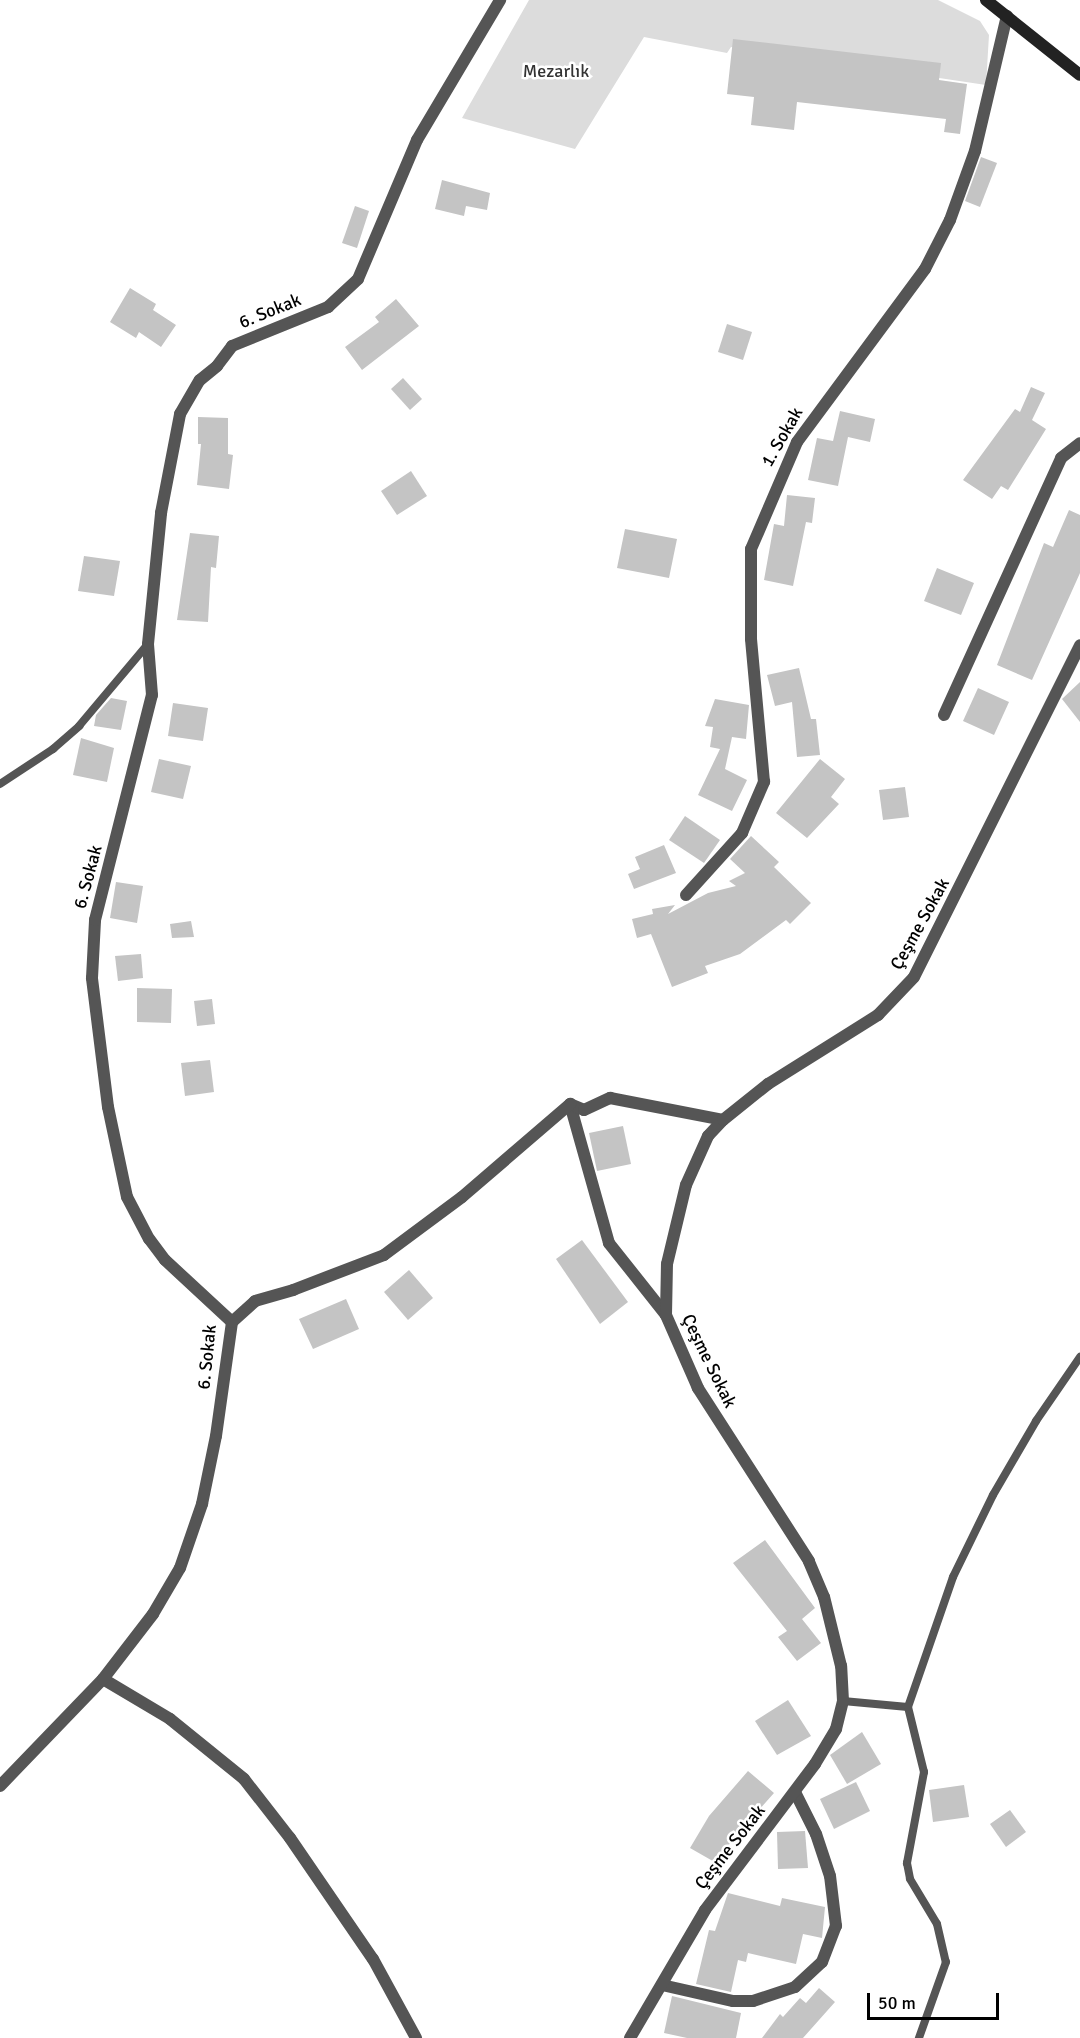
<!DOCTYPE html>
<meta charset="utf-8">
<style>
body{margin:0}
#map{position:relative;width:1080px;height:2038px;overflow:hidden;background:#fff;font-family:Signika,sans-serif}
div>[style]{position:absolute}
[style*='--x']{left:calc(var(--x)*1px);top:calc(var(--y)*1px);width:calc(var(--w)*1px);rotate:calc(var(--a)*1deg)}
.green>*{inset:0;background:#dcdcdc}
.building>*{inset:0;background:#c4c4c4}
.lane>*{height:8px;margin:-4px;padding:0 4px;transform-origin:4px;border-radius:4px;background:#555}
.street>*{height:12px;margin:-6px;padding:0 6px;transform-origin:6px;border-radius:6px;background:#555}
.secondary>*{height:12px;margin:-6px;padding:0 6px;transform-origin:6px;border-radius:6px;background:#222}
span{translate:-50% -50%;white-space:nowrap;text-align:center;line-height:1.15;-webkit-text-stroke:5px #fff;paint-order:stroke}
.park-label{font-size:18px;color:#333}
.street-label{font-size:18px;color:#000}
.scale{position:absolute;left:867px;top:1993px;width:132px;height:27px;box-sizing:border-box;border:3px solid #000;border-top:0;padding-left:8px;font-size:18px;line-height:21px;white-space:nowrap;color:#000;-webkit-text-stroke:4px #fff;paint-order:stroke}
</style>
<div id="map">
<div class="green">
<i style="clip-path:polygon(529px 0,938px 0,980px 21px,989px 35px,986px 85px,731px 47px,727px 53px,644px 37px,575px 149px,462px 118px)"></i>
</div>
<div class="building">
<i style="clip-path:polygon(733px 39px,941px 63px,939px 80px,967px 84px,960px 134px,944px 132px,946px 119px,797px 102px,794px 130px,751px 125px,754px 97px,727px 94px)"></i>
<i style="clip-path:polygon(981px 157px,997px 163px,980px 207px,965px 201px)"></i>
<i style="clip-path:polygon(442px 180px,490px 193px,487px 210px,466px 206px,464px 216px,435px 209px)"></i>
<i style="clip-path:polygon(355px 206px,369px 211px,357px 248px,342px 243px)"></i>
<i style="clip-path:polygon(130px 288px,156px 304px,153px 310px,176px 325px,161px 347px,139px 332px,136px 338px,110px 322px)"></i>
<i style="clip-path:polygon(396px 299px,419px 326px,362px 370px,345px 347px,379px 322px,375px 317px)"></i>
<i style="clip-path:polygon(727px 324px,752px 332px,743px 360px,718px 352px)"></i>
<i style="clip-path:polygon(403px 378px,422px 399px,410px 410px,391px 389px)"></i>
<i style="clip-path:polygon(1031px 387px,1045px 393px,1032px 420px,1046px 429px,1008px 490px,1001px 486px,992px 499px,963px 480px,1015px 409px,1020px 412px)"></i>
<i style="clip-path:polygon(840px 411px,875px 419px,870px 442px,848px 437px,838px 486px,808px 480px,817px 438px,833px 441px)"></i>
<i style="clip-path:polygon(198px 417px,228px 418px,228px 454px,233px 455px,229px 489px,197px 485px,201px 444px,198px 444px)"></i>
<i style="clip-path:polygon(411px 471px,427px 496px,397px 515px,381px 491px)"></i>
<i style="clip-path:polygon(787px 495px,815px 498px,812px 523px,806px 522px,793px 586px,764px 580px,774px 524px,784px 526px)"></i>
<i style="clip-path:polygon(1069px 510px,1080px 515px,1080px 573px,1032px 680px,997px 665px,1044px 543px,1053px 547px)"></i>
<i style="clip-path:polygon(625px 529px,677px 539px,669px 578px,617px 568px)"></i>
<i style="clip-path:polygon(190px 533px,219px 536px,216px 568px,211px 567px,208px 622px,177px 620px)"></i>
<i style="clip-path:polygon(84px 556px,120px 561px,114px 596px,78px 591px)"></i>
<i style="clip-path:polygon(937px 568px,974px 583px,961px 615px,924px 601px)"></i>
<i style="clip-path:polygon(799px 668px,811px 719px,816px 719px,820px 755px,797px 757px,792px 702px,775px 706px,767px 675px)"></i>
<i style="clip-path:polygon(1080px 682px,1080px 722px,1062px 699px)"></i>
<i style="clip-path:polygon(978px 688px,1009px 702px,994px 735px,963px 721px)"></i>
<i style="clip-path:polygon(111px 698px,127px 701px,121px 730px,94px 726px,96px 715px)"></i>
<i style="clip-path:polygon(715px 699px,749px 705px,746px 739px,732px 737px,725px 769px,747px 780px,732px 811px,698px 795px,720px 749px,710px 747px,713px 727px,705px 726px)"></i>
<i style="clip-path:polygon(173px 703px,208px 708px,203px 741px,168px 736px)"></i>
<i style="clip-path:polygon(81px 738px,114px 748px,107px 782px,73px 775px)"></i>
<i style="clip-path:polygon(159px 759px,191px 766px,183px 799px,151px 792px)"></i>
<i style="clip-path:polygon(820px 759px,845px 779px,831px 797px,839px 804px,807px 838px,776px 813px)"></i>
<i style="clip-path:polygon(905px 787px,909px 817px,883px 820px,879px 790px)"></i>
<i style="clip-path:polygon(685px 816px,720px 840px,704px 863px,669px 840px)"></i>
<i style="clip-path:polygon(751px 836px,779px 862px,774px 867px,811px 903px,790px 924px,786px 920px,740px 954px,705px 966px,708px 973px,672px 987px,651px 934px,637px 938px,632px 919px,653px 914px,652px 909px,675px 905px,668px 914px,708px 893px,736px 886px,729px 881px,745px 873px,730px 859px)"></i>
<i style="clip-path:polygon(664px 845px,676px 873px,634px 889px,628px 874px,640px 869px,635px 857px)"></i>
<i style="clip-path:polygon(116px 882px,143px 886px,137px 923px,110px 918px)"></i>
<i style="clip-path:polygon(191px 921px,194px 937px,172px 938px,170px 924px)"></i>
<i style="clip-path:polygon(141px 954px,143px 978px,118px 981px,115px 956px)"></i>
<i style="clip-path:polygon(137px 988px,172px 989px,171px 1023px,137px 1022px)"></i>
<i style="clip-path:polygon(212px 999px,215px 1024px,197px 1026px,194px 1001px)"></i>
<i style="clip-path:polygon(210px 1060px,214px 1092px,185px 1096px,181px 1063px)"></i>
<i style="clip-path:polygon(623px 1126px,631px 1164px,597px 1171px,589px 1133px)"></i>
<i style="clip-path:polygon(582px 1240px,628px 1302px,600px 1324px,556px 1259px)"></i>
<i style="clip-path:polygon(409px 1270px,433px 1298px,408px 1320px,384px 1292px)"></i>
<i style="clip-path:polygon(346px 1299px,359px 1329px,313px 1349px,299px 1319px)"></i>
<i style="clip-path:polygon(765px 1540px,815px 1608px,802px 1619px,821px 1643px,797px 1661px,778px 1637px,787px 1631px,733px 1563px)"></i>
<i style="clip-path:polygon(788px 1700px,811px 1736px,777px 1755px,755px 1721px)"></i>
<i style="clip-path:polygon(862px 1732px,881px 1764px,847px 1784px,830px 1755px)"></i>
<i style="clip-path:polygon(748px 1771px,774px 1793px,744px 1827px,741px 1824px,718px 1864px,690px 1848px,709px 1816px)"></i>
<i style="clip-path:polygon(856px 1782px,870px 1811px,834px 1829px,820px 1799px)"></i>
<i style="clip-path:polygon(964px 1785px,969px 1817px,933px 1822px,929px 1790px)"></i>
<i style="clip-path:polygon(1010px 1810px,1026px 1832px,1006px 1847px,990px 1824px)"></i>
<i style="clip-path:polygon(805px 1831px,808px 1868px,778px 1869px,777px 1832px)"></i>
<i style="clip-path:polygon(728px 1893px,780px 1906px,782px 1898px,825px 1907px,822px 1938px,803px 1934px,796px 1964px,748px 1953px,746px 1962px,738px 1960px,731px 1992px,696px 1984px,709px 1930px,715px 1931px)"></i>
<i style="clip-path:polygon(819px 1988px,835px 2002px,803px 2038px,762px 2038px,780px 2014px,783px 2017px,800px 1998px,806px 2003px)"></i>
<i style="clip-path:polygon(672px 1996px,741px 2013px,736px 2038px,687px 2038px,664px 2033px)"></i>
</div>
<div class="lane">
<i style="--x:0;--y:784;--w:64;--a:-33.4"></i>
<i style="--x:53;--y:749;--w:35;--a:-41"></i>
<i style="--x:79;--y:726;--w:107;--a:-49.9"></i>
<i style="--x:843;--y:1701;--w:65;--a:5.3"></i>
<i style="--x:908;--y:1707;--w:67;--a:76.2"></i>
<i style="--x:924;--y:1772;--w:93;--a:100.6"></i>
<i style="--x:907;--y:1863;--w:16;--a:79"></i>
<i style="--x:910;--y:1879;--w:52;--a:59"></i>
<i style="--x:937;--y:1924;--w:39;--a:77"></i>
<i style="--x:946;--y:1962;--w:81;--a:109.6"></i>
<i style="--x:908;--y:1707;--w:138;--a:-70.9"></i>
<i style="--x:953;--y:1577;--w:91;--a:-64"></i>
<i style="--x:993;--y:1495;--w:86;--a:-59.8"></i>
<i style="--x:1036;--y:1421;--w:78;--a:-55.5"></i>
</div>
<div class="street">
<i style="--x:944;--y:715;--w:282;--a:-65.5"></i>
<i style="--x:1061;--y:458;--w:24;--a:-38"></i>
<i style="--x:686;--y:895;--w:84;--a:-47.9"></i>
<i style="--x:742;--y:833;--w:56;--a:-66.7"></i>
<i style="--x:764;--y:782;--w:144;--a:-95.2"></i>
<i style="--x:751;--y:639;--w:90;--a:-90"></i>
<i style="--x:751;--y:549;--w:116;--a:-66.7"></i>
<i style="--x:797;--y:442;--w:215;--a:-53.5"></i>
<i style="--x:925;--y:269;--w:55;--a:-63"></i>
<i style="--x:950;--y:220;--w:73;--a:-70.1"></i>
<i style="--x:975;--y:151;--w:139;--a:-76.7"></i>
<i style="--x:666;--y:1315;--w:92;--a:-128.4"></i>
<i style="--x:609;--y:1243;--w:144;--a:-105.7"></i>
<i style="--x:570;--y:1104;--w:15;--a:23"></i>
<i style="--x:584;--y:1110;--w:29;--a:-25"></i>
<i style="--x:610;--y:1098;--w:115;--a:11"></i>
<i style="--x:232;--y:1322;--w:31;--a:-42"></i>
<i style="--x:255;--y:1301;--w:40;--a:-16"></i>
<i style="--x:293;--y:1290;--w:97;--a:-21"></i>
<i style="--x:384;--y:1255;--w:97;--a:-36.6"></i>
<i style="--x:462;--y:1197;--w:143;--a:-40.7"></i>
<i style="--x:103;--y:1679;--w:78;--a:30.8"></i>
<i style="--x:170;--y:1719;--w:95;--a:39"></i>
<i style="--x:244;--y:1779;--w:75;--a:52.1"></i>
<i style="--x:290;--y:1838;--w:147;--a:55.6"></i>
<i style="--x:373;--y:1959;--w:90;--a:61.4"></i>
<i style="--x:0;--y:1786;--w:149;--a:-46.1"></i>
<i style="--x:103;--y:1679;--w:82;--a:-52.4"></i>
<i style="--x:153;--y:1614;--w:53;--a:-59.6"></i>
<i style="--x:180;--y:1568;--w:68;--a:-71"></i>
<i style="--x:202;--y:1504;--w:69;--a:-78.4"></i>
<i style="--x:216;--y:1436;--w:115;--a:-82"></i>
<i style="--x:232;--y:1322;--w:91;--a:-137.2"></i>
<i style="--x:165;--y:1260;--w:26;--a:-127"></i>
<i style="--x:149;--y:1239;--w:47;--a:-117.6"></i>
<i style="--x:127;--y:1197;--w:92;--a:-101.9"></i>
<i style="--x:108;--y:1107;--w:130;--a:-97.1"></i>
<i style="--x:92;--y:978;--w:58;--a:-87"></i>
<i style="--x:95;--y:920;--w:232;--a:-75.8"></i>
<i style="--x:152;--y:695;--w:51;--a:-94.5"></i>
<i style="--x:148;--y:644;--w:132;--a:-84.3"></i>
<i style="--x:161;--y:513;--w:101;--a:-79.1"></i>
<i style="--x:180;--y:414;--w:39;--a:-60"></i>
<i style="--x:200;--y:380;--w:22;--a:-39"></i>
<i style="--x:217;--y:366;--w:25;--a:-53"></i>
<i style="--x:232;--y:346;--w:104;--a:-22.1"></i>
<i style="--x:328;--y:307;--w:41;--a:-43"></i>
<i style="--x:358;--y:279;--w:151;--a:-67"></i>
<i style="--x:417;--y:140;--w:163;--a:-59.3"></i>
<i style="--x:662;--y:1985;--w:73;--a:12.7"></i>
<i style="--x:733;--y:2001;--w:20;--a:0"></i>
<i style="--x:753;--y:2001;--w:44;--a:-18.4"></i>
<i style="--x:795;--y:1987;--w:37;--a:-43"></i>
<i style="--x:822;--y:1962;--w:39;--a:-69"></i>
<i style="--x:836;--y:1926;--w:50;--a:-96.8"></i>
<i style="--x:830;--y:1876;--w:44;--a:-108.4"></i>
<i style="--x:816;--y:1834;--w:47;--a:-116.6"></i>
<i style="--x:630;--y:2038;--w:148;--a:-59.6"></i>
<i style="--x:705;--y:1910;--w:183;--a:-53"></i>
<i style="--x:815;--y:1764;--w:41;--a:-59"></i>
<i style="--x:836;--y:1729;--w:29;--a:-76"></i>
<i style="--x:843;--y:1701;--w:35;--a:-93"></i>
<i style="--x:841;--y:1666;--w:71;--a:-103.8"></i>
<i style="--x:824;--y:1597;--w:39;--a:-113"></i>
<i style="--x:809;--y:1561;--w:206;--a:-122.7"></i>
<i style="--x:698;--y:1388;--w:80;--a:-113.7"></i>
<i style="--x:666;--y:1315;--w:51;--a:-88.9"></i>
<i style="--x:667;--y:1264;--w:81;--a:-76.5"></i>
<i style="--x:686;--y:1185;--w:54;--a:-65.8"></i>
<i style="--x:708;--y:1136;--w:22;--a:-47"></i>
<i style="--x:723;--y:1120;--w:58;--a:-38.7"></i>
<i style="--x:768;--y:1084;--w:130;--a:-32.1"></i>
<i style="--x:878;--y:1015;--w:52;--a:-46.5"></i>
<i style="--x:914;--y:977;--w:371;--a:-63.4"></i>
</div>
<div class="secondary">
<i style="--x:986;--y:0;--w:120;--a:38.6"></i>
</div>
<div class="park-label">
<span style="left:556px;top:71px">Mezarlık</span>
</div>
<div class="street-label">
<span style="left:270px;top:311px;rotate:-22deg">6. Sokak</span>
<span style="left:782px;top:437px;rotate:-60deg">1. Sokak</span>
<span style="left:88px;top:877px;rotate:-75deg">6. Sokak</span>
<span style="left:920px;top:924px;rotate:-61deg">Çeşme Sokak</span>
<span style="left:207px;top:1357px;rotate:-84deg">6. Sokak</span>
<span style="left:709px;top:1361px;rotate:64deg">Çeşme Sokak</span>
<span style="left:730px;top:1847px;rotate:-52deg">Çeşme Sokak</span>
</div>
<div class="scale">50 m</div>
</div>
